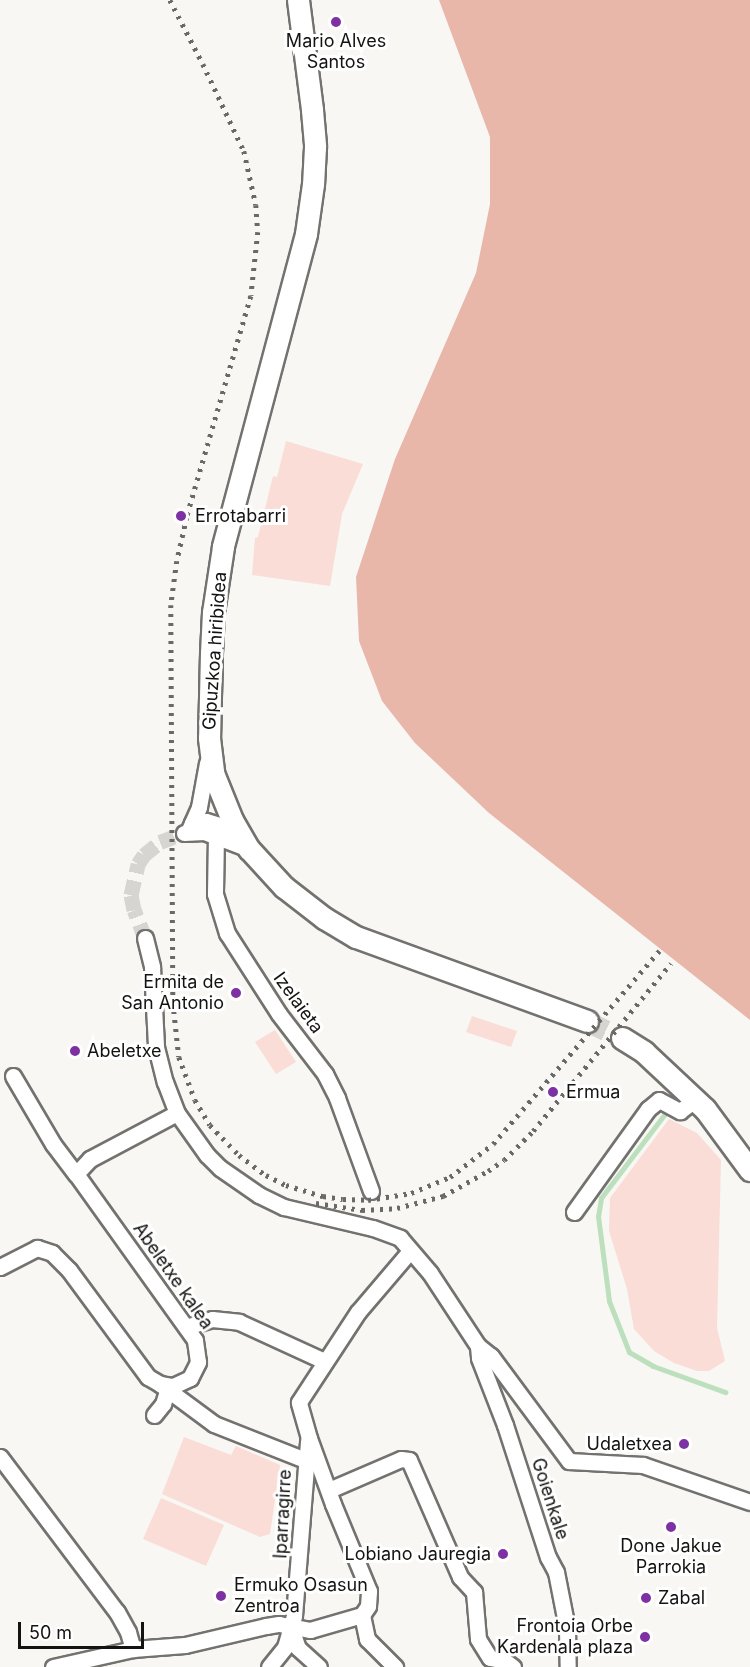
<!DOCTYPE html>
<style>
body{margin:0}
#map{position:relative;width:750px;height:1667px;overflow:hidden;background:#f8f7f3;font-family:Inter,sans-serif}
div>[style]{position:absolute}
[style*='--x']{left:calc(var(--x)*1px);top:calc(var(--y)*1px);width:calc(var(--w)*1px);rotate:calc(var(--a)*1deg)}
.green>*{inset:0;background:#faddd6}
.forest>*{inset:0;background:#e9b7aa}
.stream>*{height:5px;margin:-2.5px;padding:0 2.5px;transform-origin:2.5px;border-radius:2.5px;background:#bce0bd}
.street-tunnel>*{height:15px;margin-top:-7.5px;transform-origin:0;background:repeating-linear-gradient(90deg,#d6d5d1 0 15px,transparent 0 23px)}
.secondary-tunnel>*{height:21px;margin-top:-10.5px;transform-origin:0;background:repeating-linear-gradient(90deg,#d6d5d1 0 21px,transparent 0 31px)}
.roads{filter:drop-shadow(2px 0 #73726f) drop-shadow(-2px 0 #73726f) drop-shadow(0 2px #73726f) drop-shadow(0 -2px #73726f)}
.street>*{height:15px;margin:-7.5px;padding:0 7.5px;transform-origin:7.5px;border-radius:7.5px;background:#fff}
.secondary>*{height:21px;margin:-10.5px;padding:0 10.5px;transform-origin:10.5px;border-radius:10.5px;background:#fff}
.rail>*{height:4.5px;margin-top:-2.25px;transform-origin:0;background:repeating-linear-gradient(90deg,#696967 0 3px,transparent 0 9px)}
.dots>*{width:16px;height:16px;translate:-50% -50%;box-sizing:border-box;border:3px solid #fff;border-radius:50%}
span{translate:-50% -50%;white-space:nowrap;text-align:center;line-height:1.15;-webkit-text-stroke:6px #fff;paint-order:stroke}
.poi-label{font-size:18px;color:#131312}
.left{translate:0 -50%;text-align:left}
.right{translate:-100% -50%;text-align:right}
.street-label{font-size:18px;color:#131312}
.scale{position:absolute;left:18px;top:1622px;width:126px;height:27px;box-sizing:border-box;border:3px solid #131312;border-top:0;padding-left:8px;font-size:18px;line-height:21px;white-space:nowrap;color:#131312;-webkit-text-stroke:4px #fff;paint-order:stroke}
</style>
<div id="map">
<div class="green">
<i style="clip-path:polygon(286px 441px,363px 464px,342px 514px,330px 586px,252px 575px,255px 538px,258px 537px,273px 476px,277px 477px)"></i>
<i style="clip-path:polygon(472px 1016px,517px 1031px,511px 1047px,466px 1032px)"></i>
<i style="clip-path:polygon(275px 1030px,296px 1062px,276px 1074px,255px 1042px)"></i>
<i style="clip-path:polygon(669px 1119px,697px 1133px,721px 1160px,717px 1328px,725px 1361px,709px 1371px,697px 1371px,674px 1363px,654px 1351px,634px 1329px,627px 1289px,609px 1231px,610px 1198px)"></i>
<i style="clip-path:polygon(184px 1437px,231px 1455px,236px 1446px,280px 1465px,270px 1534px,260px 1537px,162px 1494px)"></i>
<i style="clip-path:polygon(161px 1498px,224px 1525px,206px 1566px,143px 1539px)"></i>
</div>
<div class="forest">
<i style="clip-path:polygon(439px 0,750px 0,750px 1020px,489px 813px,415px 743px,382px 701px,359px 641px,356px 577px,395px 459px,476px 273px,490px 204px,490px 137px)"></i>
</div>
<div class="stream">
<i style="--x:667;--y:1111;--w:109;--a:127.2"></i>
<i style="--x:601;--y:1198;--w:18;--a:99"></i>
<i style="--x:598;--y:1216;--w:86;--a:82.6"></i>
<i style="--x:609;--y:1301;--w:55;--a:68.6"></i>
<i style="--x:629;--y:1352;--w:28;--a:30"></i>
<i style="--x:653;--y:1366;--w:77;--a:19.9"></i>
</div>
<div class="street-tunnel">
<i style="--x:145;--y:938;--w:30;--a:-111"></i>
<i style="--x:134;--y:910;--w:15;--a:-101"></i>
<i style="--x:131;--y:895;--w:32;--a:-77"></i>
<i style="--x:138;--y:864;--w:11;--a:-56"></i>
<i style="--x:144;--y:855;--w:21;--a:-39"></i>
<i style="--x:160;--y:842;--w:26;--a:-21"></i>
</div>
<div class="secondary-tunnel">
<i style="--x:587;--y:1021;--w:39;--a:26"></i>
</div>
<div class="roads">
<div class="street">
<i style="--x:192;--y:823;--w:14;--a:-8"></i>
<i style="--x:206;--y:821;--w:17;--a:17"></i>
<i style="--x:222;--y:826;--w:9;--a:18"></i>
<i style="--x:231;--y:829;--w:12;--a:48"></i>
<i style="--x:188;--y:832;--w:27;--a:-66"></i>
<i style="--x:199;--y:807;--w:45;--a:-79.7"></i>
<i style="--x:184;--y:833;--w:20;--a:-3"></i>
<i style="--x:204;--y:832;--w:48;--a:20.7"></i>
<i style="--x:216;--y:835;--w:59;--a:91"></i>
<i style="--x:215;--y:894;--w:41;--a:72.9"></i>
<i style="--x:227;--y:933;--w:96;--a:57.3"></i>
<i style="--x:279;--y:1014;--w:76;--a:52.5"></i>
<i style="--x:325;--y:1074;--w:27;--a:63"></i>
<i style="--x:337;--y:1098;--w:99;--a:69.9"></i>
<i style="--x:145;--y:938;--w:30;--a:76"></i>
<i style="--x:152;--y:967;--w:80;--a:87.1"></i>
<i style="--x:156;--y:1047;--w:36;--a:76"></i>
<i style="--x:165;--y:1082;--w:33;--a:69"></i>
<i style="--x:177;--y:1113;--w:52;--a:54.5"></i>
<i style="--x:207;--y:1155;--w:18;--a:45"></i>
<i style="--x:220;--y:1168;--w:47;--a:34.7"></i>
<i style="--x:259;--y:1195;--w:28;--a:26"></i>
<i style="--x:284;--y:1207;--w:91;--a:13.3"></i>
<i style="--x:373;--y:1228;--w:29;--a:20"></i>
<i style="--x:400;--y:1238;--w:46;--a:49.4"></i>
<i style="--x:430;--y:1273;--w:87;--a:56.7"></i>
<i style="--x:478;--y:1346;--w:16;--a:38"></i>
<i style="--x:491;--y:1356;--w:131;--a:53.4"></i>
<i style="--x:569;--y:1461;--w:74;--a:3.1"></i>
<i style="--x:643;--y:1465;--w:113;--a:19.1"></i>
<i style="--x:13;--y:1076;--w:79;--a:59.5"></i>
<i style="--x:53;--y:1144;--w:38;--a:53"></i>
<i style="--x:574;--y:1212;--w:127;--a:-54.3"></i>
<i style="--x:648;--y:1109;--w:14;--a:-39"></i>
<i style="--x:659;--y:1100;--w:24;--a:28"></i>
<i style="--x:680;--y:1111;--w:20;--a:-37"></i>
<i style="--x:0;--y:1267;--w:42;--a:-27.2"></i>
<i style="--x:37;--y:1248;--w:16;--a:18"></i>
<i style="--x:52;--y:1253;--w:24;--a:45"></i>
<i style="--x:69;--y:1270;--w:133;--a:53.6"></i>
<i style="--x:148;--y:1377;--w:14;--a:30"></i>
<i style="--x:160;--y:1384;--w:13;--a:9"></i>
<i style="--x:173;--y:1386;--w:19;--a:-25"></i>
<i style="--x:190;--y:1378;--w:18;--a:-63"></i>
<i style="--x:198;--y:1362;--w:22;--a:-98"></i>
<i style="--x:195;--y:1340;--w:204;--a:-125.6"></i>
<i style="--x:76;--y:1174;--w:21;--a:-47"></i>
<i style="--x:90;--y:1159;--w:98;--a:-27.9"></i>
<i style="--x:186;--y:1327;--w:27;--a:-17"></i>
<i style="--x:212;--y:1319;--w:27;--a:6"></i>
<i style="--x:239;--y:1322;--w:94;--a:24.6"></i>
<i style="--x:478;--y:1346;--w:12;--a:85"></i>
<i style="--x:479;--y:1358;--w:72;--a:68.8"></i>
<i style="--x:505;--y:1425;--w:139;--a:72"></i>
<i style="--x:548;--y:1557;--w:17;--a:62"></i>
<i style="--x:556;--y:1572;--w:57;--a:78.9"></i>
<i style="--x:567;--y:1628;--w:39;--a:89"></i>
<i style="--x:160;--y:1384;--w:67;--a:36.5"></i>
<i style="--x:214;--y:1424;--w:98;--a:21.6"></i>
<i style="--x:154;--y:1415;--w:14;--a:-51"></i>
<i style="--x:163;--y:1404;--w:14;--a:-73"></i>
<i style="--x:0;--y:1457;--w:194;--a:53"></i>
<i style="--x:117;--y:1612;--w:23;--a:61"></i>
<i style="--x:128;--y:1632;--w:18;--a:74"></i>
<i style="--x:329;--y:1490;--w:78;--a:-23.3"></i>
<i style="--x:401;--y:1459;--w:8;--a:7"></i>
<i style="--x:409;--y:1460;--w:128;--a:66.4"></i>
<i style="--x:460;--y:1577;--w:21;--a:47"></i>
<i style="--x:474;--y:1592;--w:47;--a:85.1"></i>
<i style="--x:478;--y:1639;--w:22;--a:58"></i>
<i style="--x:490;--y:1658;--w:15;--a:11"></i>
<i style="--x:505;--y:1661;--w:10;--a:37"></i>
<i style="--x:362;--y:1615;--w:11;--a:-56"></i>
<i style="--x:368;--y:1606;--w:15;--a:-86"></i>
<i style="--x:369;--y:1591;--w:94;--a:-112.5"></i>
<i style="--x:333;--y:1504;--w:70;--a:-110"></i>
<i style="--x:309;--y:1438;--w:37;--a:-106"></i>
<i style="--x:299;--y:1402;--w:108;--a:-56.8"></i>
<i style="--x:358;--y:1312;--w:80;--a:-49.6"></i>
<i style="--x:362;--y:1615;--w:25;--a:78"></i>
<i style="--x:367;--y:1639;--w:40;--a:45"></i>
<i style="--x:291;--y:1628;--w:21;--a:71"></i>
<i style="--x:298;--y:1648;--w:28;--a:42"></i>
<i style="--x:53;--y:1667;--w:82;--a:-12.7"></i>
<i style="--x:133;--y:1649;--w:52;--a:-4.4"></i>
<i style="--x:185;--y:1645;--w:83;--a:-13.2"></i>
<i style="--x:266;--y:1626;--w:13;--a:-9"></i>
<i style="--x:279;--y:1624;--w:32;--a:11"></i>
<i style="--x:310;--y:1630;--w:54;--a:-16.1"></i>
<i style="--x:269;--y:1667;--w:26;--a:-51"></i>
<i style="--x:285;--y:1647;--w:32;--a:-74"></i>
<i style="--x:294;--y:1616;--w:176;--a:-85.4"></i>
</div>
<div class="secondary">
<i style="--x:298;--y:0;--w:111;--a:82.7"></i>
<i style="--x:312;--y:110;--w:37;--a:85"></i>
<i style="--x:315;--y:147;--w:37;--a:93"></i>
<i style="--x:313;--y:184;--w:50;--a:98"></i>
<i style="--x:306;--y:234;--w:324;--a:104.9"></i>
<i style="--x:223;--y:547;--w:66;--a:98.7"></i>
<i style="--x:213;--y:612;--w:41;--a:92.8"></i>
<i style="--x:211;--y:653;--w:85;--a:91.3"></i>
<i style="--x:209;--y:738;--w:35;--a:83"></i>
<i style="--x:213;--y:773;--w:51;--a:68"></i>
<i style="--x:232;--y:820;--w:34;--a:60"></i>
<i style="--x:249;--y:849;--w:52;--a:47.4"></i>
<i style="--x:284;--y:887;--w:51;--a:37.8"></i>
<i style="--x:324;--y:918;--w:37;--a:31"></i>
<i style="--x:356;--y:937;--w:246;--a:20"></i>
<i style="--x:622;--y:1038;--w:26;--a:32"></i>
<i style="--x:644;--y:1052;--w:83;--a:43.1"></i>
<i style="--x:705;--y:1109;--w:76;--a:53.6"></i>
</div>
</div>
<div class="rail">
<i style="--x:170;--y:0;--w:72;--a:62.7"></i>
<i style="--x:203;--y:64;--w:96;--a:64.8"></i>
<i style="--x:244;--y:151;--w:55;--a:77.5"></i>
<i style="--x:256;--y:205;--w:27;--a:86"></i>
<i style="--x:258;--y:232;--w:64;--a:96.2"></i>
<i style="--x:251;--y:296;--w:230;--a:106.2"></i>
<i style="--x:187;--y:517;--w:45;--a:102.8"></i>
<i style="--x:177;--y:561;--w:44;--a:97.8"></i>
<i style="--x:171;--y:605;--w:397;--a:89.7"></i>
<i style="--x:173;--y:1002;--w:55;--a:83.8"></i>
<i style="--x:179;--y:1057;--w:46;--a:69.6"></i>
<i style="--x:195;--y:1100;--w:29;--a:59"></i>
<i style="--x:210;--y:1125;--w:42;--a:46"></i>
<i style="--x:239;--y:1155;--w:34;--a:37"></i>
<i style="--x:266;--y:1175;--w:22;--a:27"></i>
<i style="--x:286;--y:1185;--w:39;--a:17"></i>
<i style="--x:323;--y:1196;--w:20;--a:9"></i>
<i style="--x:343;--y:1199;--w:25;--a:2"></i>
<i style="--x:368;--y:1200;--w:44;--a:-9.2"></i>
<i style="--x:411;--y:1193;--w:42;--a:-22.3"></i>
<i style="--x:450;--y:1177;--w:54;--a:-37.5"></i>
<i style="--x:493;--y:1144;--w:255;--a:-49.3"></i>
<i style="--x:316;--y:1203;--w:47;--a:8.7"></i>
<i style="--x:362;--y:1210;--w:35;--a:-3"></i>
<i style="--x:397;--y:1208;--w:48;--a:-14.6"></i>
<i style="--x:443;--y:1196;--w:51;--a:-29.1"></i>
<i style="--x:488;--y:1171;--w:19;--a:-35"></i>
<i style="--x:504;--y:1160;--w:41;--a:-45"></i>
<i style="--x:533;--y:1131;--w:217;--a:-50.6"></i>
</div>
<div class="dots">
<i style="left:336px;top:22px;background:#7d31a3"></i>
<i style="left:181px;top:516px;background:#7d31a3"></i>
<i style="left:236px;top:993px;background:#7d31a3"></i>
<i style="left:75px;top:1051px;background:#7d31a3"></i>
<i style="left:553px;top:1092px;background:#7d31a3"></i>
<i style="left:684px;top:1444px;background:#7d31a3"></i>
<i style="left:671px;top:1527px;background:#7d31a3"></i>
<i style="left:503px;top:1554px;background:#7d31a3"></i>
<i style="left:221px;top:1596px;background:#7d31a3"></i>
<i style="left:646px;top:1598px;background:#7d31a3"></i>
<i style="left:645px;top:1637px;background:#7d31a3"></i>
</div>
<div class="poi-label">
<span style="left:336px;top:52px">Mario Alves<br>Santos</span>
<span class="left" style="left:195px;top:516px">Errotabarri</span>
<span class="right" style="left:224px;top:993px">Ermita de<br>San Antonio</span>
<span class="left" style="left:87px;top:1051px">Abeletxe</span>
<span class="left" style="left:566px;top:1092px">Ermua</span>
<span class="right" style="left:672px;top:1444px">Udaletxea</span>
<span style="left:671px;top:1557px">Done Jakue<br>Parrokia</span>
<span class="right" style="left:491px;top:1554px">Lobiano Jauregia</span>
<span class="left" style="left:234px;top:1596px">Ermuko Osasun<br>Zentroa</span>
<span class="left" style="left:658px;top:1598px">Zabal</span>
<span class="right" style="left:633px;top:1637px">Frontoia Orbe<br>Kardenala plaza</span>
</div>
<div class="street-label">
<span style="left:215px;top:651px;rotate:-86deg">Gipuzkoa hiribidea</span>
<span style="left:298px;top:1003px;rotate:54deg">Izelaieta</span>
<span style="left:173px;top:1276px;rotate:55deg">Abeletxe kalea</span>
<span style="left:550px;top:1499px;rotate:72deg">Goienkale</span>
<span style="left:283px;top:1514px;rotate:-87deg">Iparragirre</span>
</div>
<div class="scale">50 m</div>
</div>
